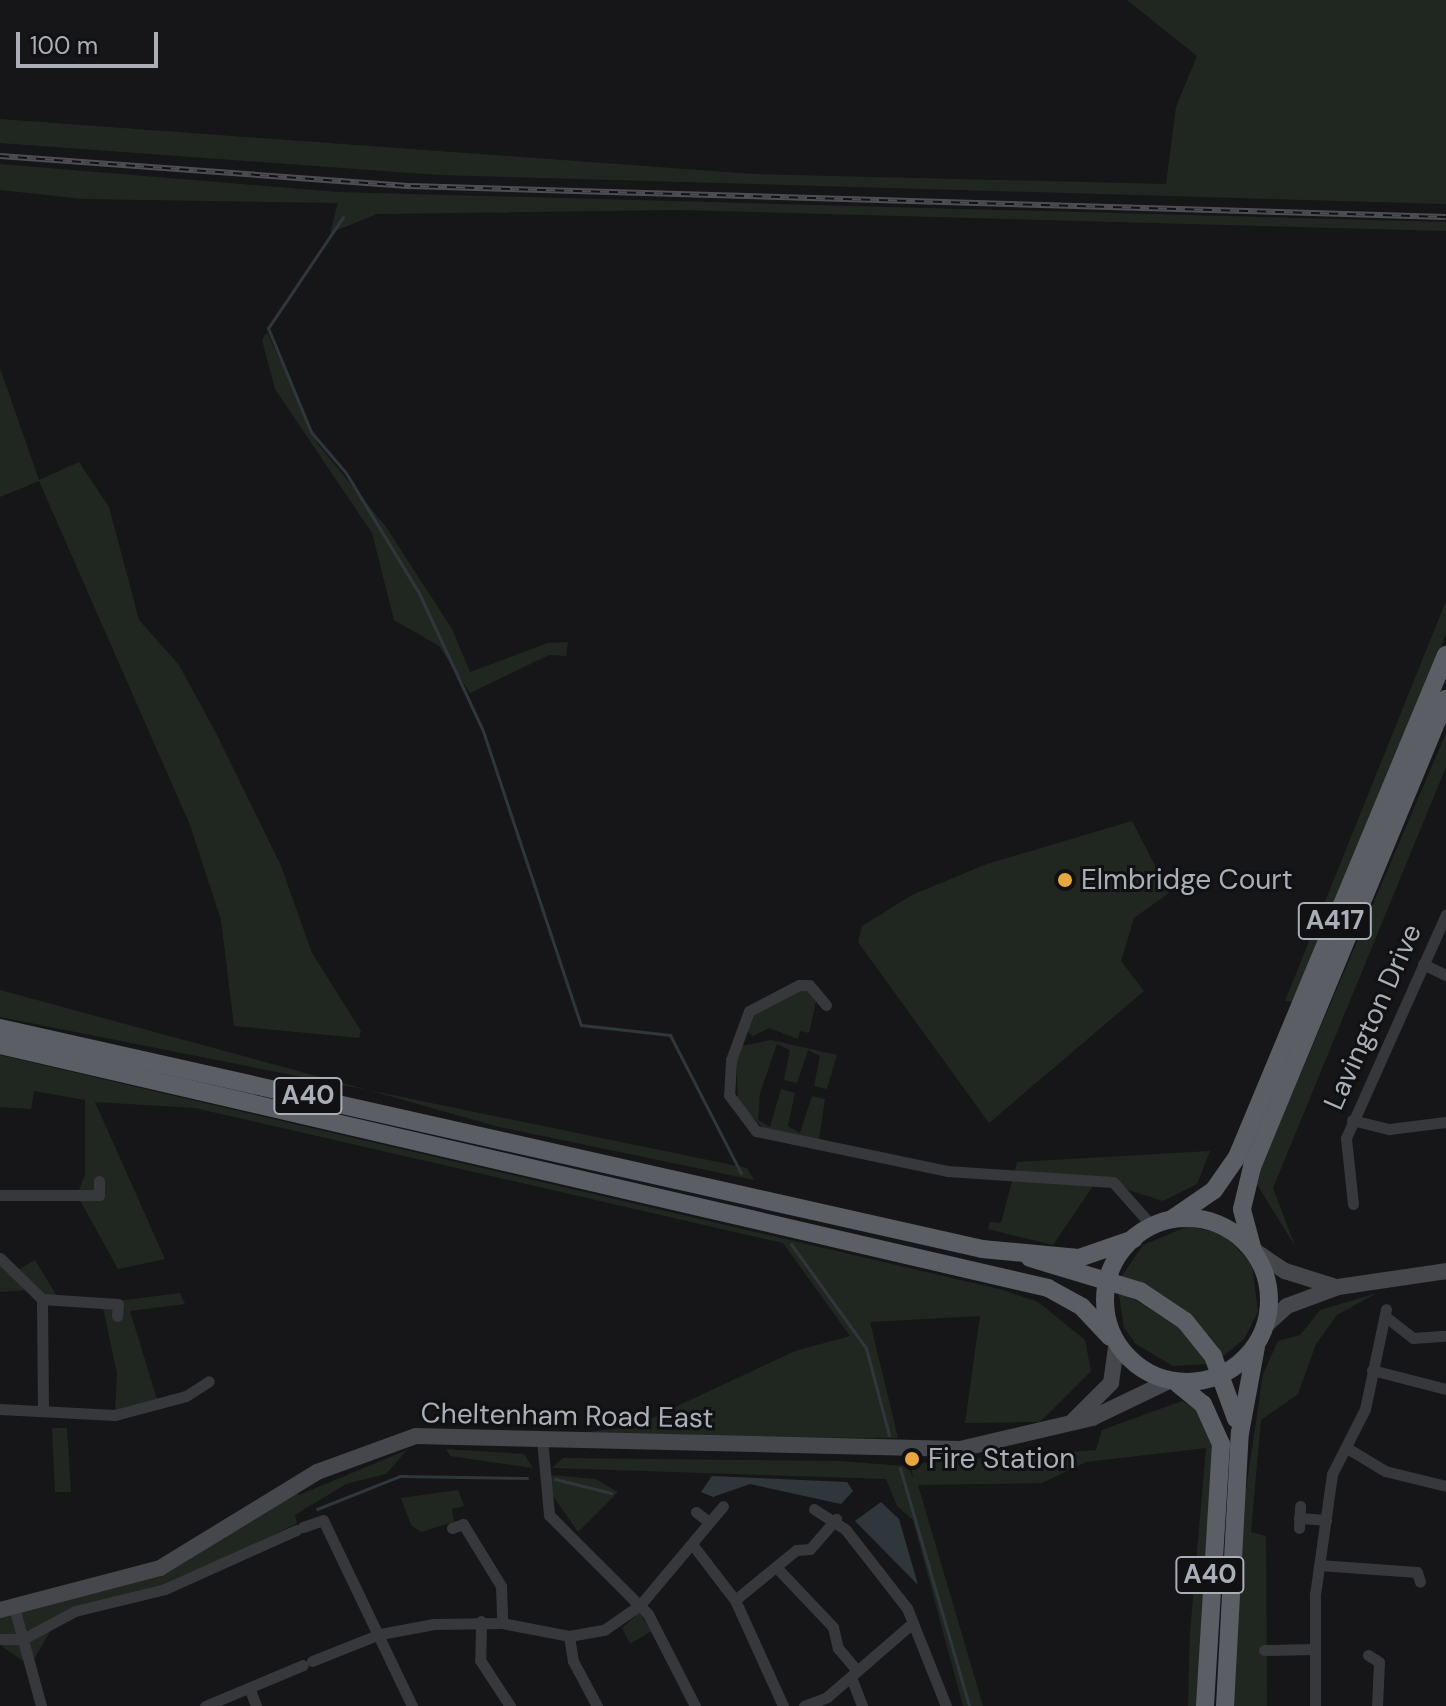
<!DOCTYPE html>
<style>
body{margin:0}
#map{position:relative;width:1446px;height:1706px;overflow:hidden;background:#161618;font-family:"DM Sans",sans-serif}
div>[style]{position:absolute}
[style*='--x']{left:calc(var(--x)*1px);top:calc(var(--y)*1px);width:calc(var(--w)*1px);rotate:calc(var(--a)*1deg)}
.green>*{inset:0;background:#202721}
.water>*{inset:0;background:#2f373d}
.stream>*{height:3px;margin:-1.5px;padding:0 1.5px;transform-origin:1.5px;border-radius:1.5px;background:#2f373d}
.minor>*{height:11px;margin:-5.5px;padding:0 5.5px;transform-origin:5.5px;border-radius:5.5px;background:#37383c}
.secondary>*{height:16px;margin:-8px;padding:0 8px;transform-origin:8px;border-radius:8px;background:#45474c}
.trunk>*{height:18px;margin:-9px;padding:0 9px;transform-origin:9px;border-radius:9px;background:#5b5e64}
.trunk>.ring{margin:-9px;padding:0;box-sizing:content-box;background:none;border:18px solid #5b5e64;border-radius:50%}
.rail>*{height:6px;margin-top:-3px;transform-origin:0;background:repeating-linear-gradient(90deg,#111113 0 9px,#4c4e53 0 18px);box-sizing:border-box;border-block:2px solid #4c4e53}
.dots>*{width:22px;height:22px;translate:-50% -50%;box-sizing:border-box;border:4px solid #111113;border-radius:50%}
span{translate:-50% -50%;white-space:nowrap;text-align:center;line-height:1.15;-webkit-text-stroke:6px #111113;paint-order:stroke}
.shield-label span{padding:2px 6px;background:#111113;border:2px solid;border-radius:6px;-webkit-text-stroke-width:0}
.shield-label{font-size:26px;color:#a9aeb7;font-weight:700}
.poi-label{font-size:28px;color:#a9aeb7}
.left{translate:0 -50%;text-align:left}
.street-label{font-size:28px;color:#a9aeb7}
.scale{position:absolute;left:16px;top:32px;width:142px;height:36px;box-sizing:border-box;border:4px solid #a9aeb7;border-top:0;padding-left:10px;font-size:24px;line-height:28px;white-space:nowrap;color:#a9aeb7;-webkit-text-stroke:6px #111113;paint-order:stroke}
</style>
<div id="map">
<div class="green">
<i style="clip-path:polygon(1127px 0,1446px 0,1446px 204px,439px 175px,0 143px,0 119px,754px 174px,1166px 184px,1176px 107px,1197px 56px)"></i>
<i style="clip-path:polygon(0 164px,338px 192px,1446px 222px,1446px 231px,678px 210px,377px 214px,330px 233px,338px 203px,84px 199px,0 190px)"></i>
<i style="clip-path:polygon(267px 332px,317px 443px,386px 527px,452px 629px,470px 672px,548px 643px,568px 642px,566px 656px,549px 655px,470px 693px,439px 646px,394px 620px,372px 533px,275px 389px,262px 340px)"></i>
<i style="clip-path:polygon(0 368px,39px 480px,79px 462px,109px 507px,139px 620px,179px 665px,217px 735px,281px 866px,312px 953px,361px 1031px,359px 1038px,234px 1026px,221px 920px,190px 825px,39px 481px,0 497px)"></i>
<i style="clip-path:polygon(1446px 601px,1446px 633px,1433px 669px,1295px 1002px,1285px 1001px)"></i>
<i style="clip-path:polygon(1446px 733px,1446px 767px,1273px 1188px,1295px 1246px,1255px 1181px)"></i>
<i style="clip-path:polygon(1132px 821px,1169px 893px,1134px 918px,1121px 961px,1144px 991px,989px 1123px,858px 942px,862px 926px,912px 895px,987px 864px)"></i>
<i style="clip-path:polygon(805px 988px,817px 997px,809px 1033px,800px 1031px,798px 1039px,769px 1028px,753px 1036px,746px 1031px,752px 1016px)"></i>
<i style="clip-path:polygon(0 990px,368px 1090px,747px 1168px,754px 1180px,499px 1127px,368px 1090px,0 1017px)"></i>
<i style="clip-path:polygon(771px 1040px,837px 1055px,827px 1089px,814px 1086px,820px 1056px,808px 1050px,797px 1083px,784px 1080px,790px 1050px,777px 1044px,760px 1093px,758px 1120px,770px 1127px,781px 1089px,795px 1093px,788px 1126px,800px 1133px,812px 1096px,825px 1099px,819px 1140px,763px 1128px,738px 1102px,736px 1056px,742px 1046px)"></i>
<i style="clip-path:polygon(0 1055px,1003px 1290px,1038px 1302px,1085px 1340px,1091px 1371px,1040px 1422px,965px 1423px,980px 1316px,870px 1322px,898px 1438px,557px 1436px,635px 1426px,795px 1351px,850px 1336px,783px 1243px,195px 1108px,95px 1102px,165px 1259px,118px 1269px,77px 1195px,85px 1175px,85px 1100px,34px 1091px,31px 1109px,0 1107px)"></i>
<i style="clip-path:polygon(1210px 1151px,1197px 1184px,1163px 1201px,1097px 1180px,1053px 1245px,988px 1229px,990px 1222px,1001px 1223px,1017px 1162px)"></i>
<i style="clip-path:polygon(1189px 1226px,1223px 1234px,1252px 1264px,1258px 1312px,1244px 1339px,1222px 1357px,1121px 1277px,1143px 1245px)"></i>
<i style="clip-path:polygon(0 1257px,11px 1274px,35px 1260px,60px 1301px,28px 1290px,0 1292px)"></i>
<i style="clip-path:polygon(1118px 1289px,1188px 1333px,1210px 1364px,1173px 1366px,1136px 1344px,1124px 1328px)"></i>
<i style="clip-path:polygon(180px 1293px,185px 1304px,130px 1311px,159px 1406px,115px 1415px,117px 1373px,102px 1303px)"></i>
<i style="clip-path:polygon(1377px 1293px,1337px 1315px,1316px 1344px,1298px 1394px,1261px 1420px,1251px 1532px,1266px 1536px,1267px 1706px,1231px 1706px,1240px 1530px,1263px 1374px,1278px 1341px,1300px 1335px,1320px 1310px)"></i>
<i style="clip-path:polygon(1182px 1401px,1201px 1412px,1215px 1446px,1197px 1706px,1188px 1706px,1190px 1633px,1206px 1448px,1086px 1462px,1042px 1483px,918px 1485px,983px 1706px,963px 1706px,913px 1520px,897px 1506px,886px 1479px,552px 1468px,563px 1458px,838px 1461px,906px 1466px,914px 1478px,909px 1464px,1096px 1450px,1102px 1430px)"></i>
<i style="clip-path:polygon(52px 1428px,67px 1428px,71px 1492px,55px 1492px)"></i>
<i style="clip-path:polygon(446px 1449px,524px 1454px,533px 1468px,450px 1456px)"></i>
<i style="clip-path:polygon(407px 1450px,386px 1474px,346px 1484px,295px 1515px,297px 1523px,165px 1589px,55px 1623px,30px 1666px,0 1645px,0 1610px,125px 1580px,286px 1490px,299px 1495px)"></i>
<i style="clip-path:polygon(550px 1475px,595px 1479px,618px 1492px,578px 1532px,553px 1496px)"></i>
<i style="clip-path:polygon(458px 1490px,464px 1506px,452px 1509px,454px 1522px,421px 1532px,411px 1525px,401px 1498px)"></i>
<i style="clip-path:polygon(639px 1613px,652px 1631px,630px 1644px,622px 1628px)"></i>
</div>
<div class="water">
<i style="clip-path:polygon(712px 1476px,847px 1482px,853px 1491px,841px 1504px,750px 1484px,713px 1497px,701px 1492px)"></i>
<i style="clip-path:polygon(881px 1502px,899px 1519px,918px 1585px,855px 1521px)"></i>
</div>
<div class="stream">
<i style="--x:343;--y:217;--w:134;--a:124"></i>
<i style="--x:268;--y:328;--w:113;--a:67.5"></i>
<i style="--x:311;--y:432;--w:54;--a:49.5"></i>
<i style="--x:346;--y:473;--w:140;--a:58.7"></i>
<i style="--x:419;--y:593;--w:152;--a:65.1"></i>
<i style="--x:483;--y:731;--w:310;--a:71.6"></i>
<i style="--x:581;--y:1025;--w:90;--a:6.4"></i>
<i style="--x:670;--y:1035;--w:155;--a:62.8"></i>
<i style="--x:791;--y:1244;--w:128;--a:54.2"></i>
<i style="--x:866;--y:1348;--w:90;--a:75.2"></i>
<i style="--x:900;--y:1468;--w:248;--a:73.8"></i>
<i style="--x:555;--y:1479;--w:58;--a:14"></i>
<i style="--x:317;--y:1509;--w:89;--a:-21.7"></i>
<i style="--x:400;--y:1476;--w:127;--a:0.9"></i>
</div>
<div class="minor">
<i style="--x:1423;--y:964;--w:25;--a:26"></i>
<i style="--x:826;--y:1005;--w:26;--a:-130"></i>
<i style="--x:809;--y:985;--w:10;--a:180"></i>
<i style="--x:799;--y:985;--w:56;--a:152.5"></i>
<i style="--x:749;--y:1011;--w:52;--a:110.2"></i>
<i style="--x:731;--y:1060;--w:35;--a:93"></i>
<i style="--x:729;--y:1095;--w:45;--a:53.1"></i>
<i style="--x:756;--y:1131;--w:195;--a:11.8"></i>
<i style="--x:947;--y:1171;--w:166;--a:3.8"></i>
<i style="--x:1113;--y:1182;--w:59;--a:48.4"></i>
<i style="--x:1352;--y:1120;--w:38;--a:14"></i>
<i style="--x:1389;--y:1129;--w:57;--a:-7"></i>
<i style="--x:0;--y:1195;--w:99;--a:0"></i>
<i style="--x:99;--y:1195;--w:14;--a:-90"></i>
<i style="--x:1353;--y:1204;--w:66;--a:-96.1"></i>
<i style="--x:1346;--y:1138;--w:245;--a:-65.9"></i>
<i style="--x:0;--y:1258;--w:59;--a:44.3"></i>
<i style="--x:42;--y:1299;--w:76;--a:3.8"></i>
<i style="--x:118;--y:1304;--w:12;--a:95"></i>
<i style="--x:42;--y:1299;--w:111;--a:89.5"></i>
<i style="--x:1386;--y:1317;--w:34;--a:38"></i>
<i style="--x:1413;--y:1338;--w:31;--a:-4"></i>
<i style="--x:1372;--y:1370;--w:76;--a:14.4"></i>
<i style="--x:0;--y:1409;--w:115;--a:3"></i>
<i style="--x:115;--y:1415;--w:73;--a:-15"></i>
<i style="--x:186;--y:1396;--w:27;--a:-33"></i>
<i style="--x:542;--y:1439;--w:76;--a:84.7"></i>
<i style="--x:549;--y:1515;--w:140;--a:45"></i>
<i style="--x:648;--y:1614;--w:103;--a:62.9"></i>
<i style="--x:1347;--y:1448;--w:44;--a:31.2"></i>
<i style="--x:1385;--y:1471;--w:63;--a:13.8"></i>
<i style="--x:814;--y:1509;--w:38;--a:33"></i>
<i style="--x:846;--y:1530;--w:99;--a:52"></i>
<i style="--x:907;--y:1608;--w:105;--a:68.3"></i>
<i style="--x:696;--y:1512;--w:16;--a:38"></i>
<i style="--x:1299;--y:1518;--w:27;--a:4"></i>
<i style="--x:303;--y:1527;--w:21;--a:-19"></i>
<i style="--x:323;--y:1520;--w:206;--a:64.4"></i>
<i style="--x:452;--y:1528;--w:12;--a:-20"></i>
<i style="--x:463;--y:1524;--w:73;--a:58.5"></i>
<i style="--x:501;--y:1586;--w:37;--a:88"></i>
<i style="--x:1299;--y:1528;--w:22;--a:-87"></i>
<i style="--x:692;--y:1544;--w:71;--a:52.5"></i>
<i style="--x:735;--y:1600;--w:116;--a:65.6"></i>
<i style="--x:1319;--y:1565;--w:98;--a:4.1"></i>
<i style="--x:1417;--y:1572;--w:10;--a:73"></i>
<i style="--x:777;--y:1568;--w:81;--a:46.5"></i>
<i style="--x:833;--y:1627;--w:22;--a:77"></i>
<i style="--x:838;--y:1648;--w:30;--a:50"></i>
<i style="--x:735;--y:1600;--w:79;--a:-39.3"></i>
<i style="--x:796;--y:1550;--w:14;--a:-4"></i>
<i style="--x:810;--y:1549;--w:40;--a:-49"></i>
<i style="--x:14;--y:1607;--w:103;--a:74.7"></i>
<i style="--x:481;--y:1621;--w:39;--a:91"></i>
<i style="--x:480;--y:1660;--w:55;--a:56.9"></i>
<i style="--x:569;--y:1636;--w:25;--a:81"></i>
<i style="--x:573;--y:1661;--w:51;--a:61.9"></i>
<i style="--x:0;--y:1639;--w:23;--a:0"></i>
<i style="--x:23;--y:1639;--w:59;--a:-28.3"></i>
<i style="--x:75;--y:1611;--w:93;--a:-13.7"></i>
<i style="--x:165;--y:1589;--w:144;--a:-24.2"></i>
<i style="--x:1264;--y:1650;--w:49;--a:-1.2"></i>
<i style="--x:1368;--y:1655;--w:13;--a:32"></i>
<i style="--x:1379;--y:1662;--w:44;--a:92.6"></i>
<i style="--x:312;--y:1661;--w:73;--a:-21.7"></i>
<i style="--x:380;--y:1634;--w:55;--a:-10.5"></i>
<i style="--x:434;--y:1624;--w:68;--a:-0.8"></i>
<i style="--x:502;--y:1623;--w:68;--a:11"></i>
<i style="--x:569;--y:1636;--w:36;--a:-10"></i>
<i style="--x:604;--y:1630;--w:44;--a:-34.8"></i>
<i style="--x:640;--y:1605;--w:129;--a:-50"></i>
<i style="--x:851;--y:1677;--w:31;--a:69"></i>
<i style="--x:250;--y:1690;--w:17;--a:69"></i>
<i style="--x:205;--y:1706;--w:106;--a:-22.7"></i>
<i style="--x:804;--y:1706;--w:25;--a:-21"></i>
<i style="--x:827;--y:1697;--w:108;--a:-40.9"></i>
<i style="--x:1315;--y:1706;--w:111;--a:-90"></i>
<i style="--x:1315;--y:1595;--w:122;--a:-82"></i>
<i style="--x:1332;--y:1474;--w:73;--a:-63.1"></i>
<i style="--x:1365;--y:1409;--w:102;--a:-78.1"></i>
</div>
<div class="secondary">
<i style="--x:1255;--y:1251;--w:36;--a:34"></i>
<i style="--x:1285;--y:1271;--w:53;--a:17.4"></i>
<i style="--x:1266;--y:1325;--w:28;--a:-42"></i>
<i style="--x:1287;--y:1306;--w:54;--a:-20.4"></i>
<i style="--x:1338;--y:1287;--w:109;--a:-8.4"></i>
<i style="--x:1073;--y:1421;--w:54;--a:-45"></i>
<i style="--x:1111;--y:1383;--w:35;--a:-82"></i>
<i style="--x:0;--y:1610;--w:165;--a:-14.7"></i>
<i style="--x:160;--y:1568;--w:184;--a:-31.4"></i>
<i style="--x:317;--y:1472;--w:105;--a:-20"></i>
<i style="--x:416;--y:1436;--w:544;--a:1.37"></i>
<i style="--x:960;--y:1449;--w:136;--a:-13.2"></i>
<i style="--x:1092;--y:1418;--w:83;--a:-25.6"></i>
</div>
<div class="trunk">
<i style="--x:0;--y:1028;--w:1007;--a:12.68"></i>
<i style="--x:982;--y:1249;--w:97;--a:5.3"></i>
<i style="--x:1079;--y:1258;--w:58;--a:-19.1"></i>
<i style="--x:0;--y:1045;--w:1076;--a:13.05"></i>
<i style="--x:1048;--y:1288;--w:39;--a:29"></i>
<i style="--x:1082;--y:1307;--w:41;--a:47"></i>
<i class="ring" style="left:1105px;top:1218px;width:146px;height:146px"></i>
<i style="--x:1172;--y:1219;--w:51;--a:-34.6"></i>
<i style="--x:1214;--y:1190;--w:40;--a:-55.1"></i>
<i style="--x:1237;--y:1157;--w:544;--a:-67.4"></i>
<i style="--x:1252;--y:1247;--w:39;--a:-105"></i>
<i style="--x:1242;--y:1209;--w:43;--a:-76.6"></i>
<i style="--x:1252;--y:1167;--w:507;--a:-67.48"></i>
<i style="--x:1030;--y:1258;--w:115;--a:16.7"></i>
<i style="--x:1140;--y:1291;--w:54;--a:33.7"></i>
<i style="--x:1185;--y:1321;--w:45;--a:51.3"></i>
<i style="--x:1213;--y:1356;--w:67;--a:69.9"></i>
<i style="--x:1178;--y:1384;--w:32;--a:39"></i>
<i style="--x:1203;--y:1404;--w:44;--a:65.8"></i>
<i style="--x:1221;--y:1444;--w:262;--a:93.5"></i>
<i style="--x:1225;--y:1706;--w:273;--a:-86.9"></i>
<i style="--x:1240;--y:1433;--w:87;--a:-79.5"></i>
</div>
<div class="rail">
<i style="--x:0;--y:156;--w:412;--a:4.2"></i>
<i style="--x:411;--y:186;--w:1035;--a:1.72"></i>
</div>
<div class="dots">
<i style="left:1065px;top:880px;background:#e7a73f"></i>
<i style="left:912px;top:1459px;background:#e7a73f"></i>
</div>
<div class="shield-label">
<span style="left:1335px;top:921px">A417</span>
<span style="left:308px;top:1096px">A40</span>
<span style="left:1210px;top:1575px">A40</span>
</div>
<div class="poi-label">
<span class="left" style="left:1081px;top:880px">Elmbridge Court</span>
<span class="left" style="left:928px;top:1459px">Fire Station</span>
</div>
<div class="street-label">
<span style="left:1373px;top:1017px;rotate:-66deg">Lavington Drive</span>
<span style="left:567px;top:1416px;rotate:1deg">Cheltenham Road East</span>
</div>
<div class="scale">100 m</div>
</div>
